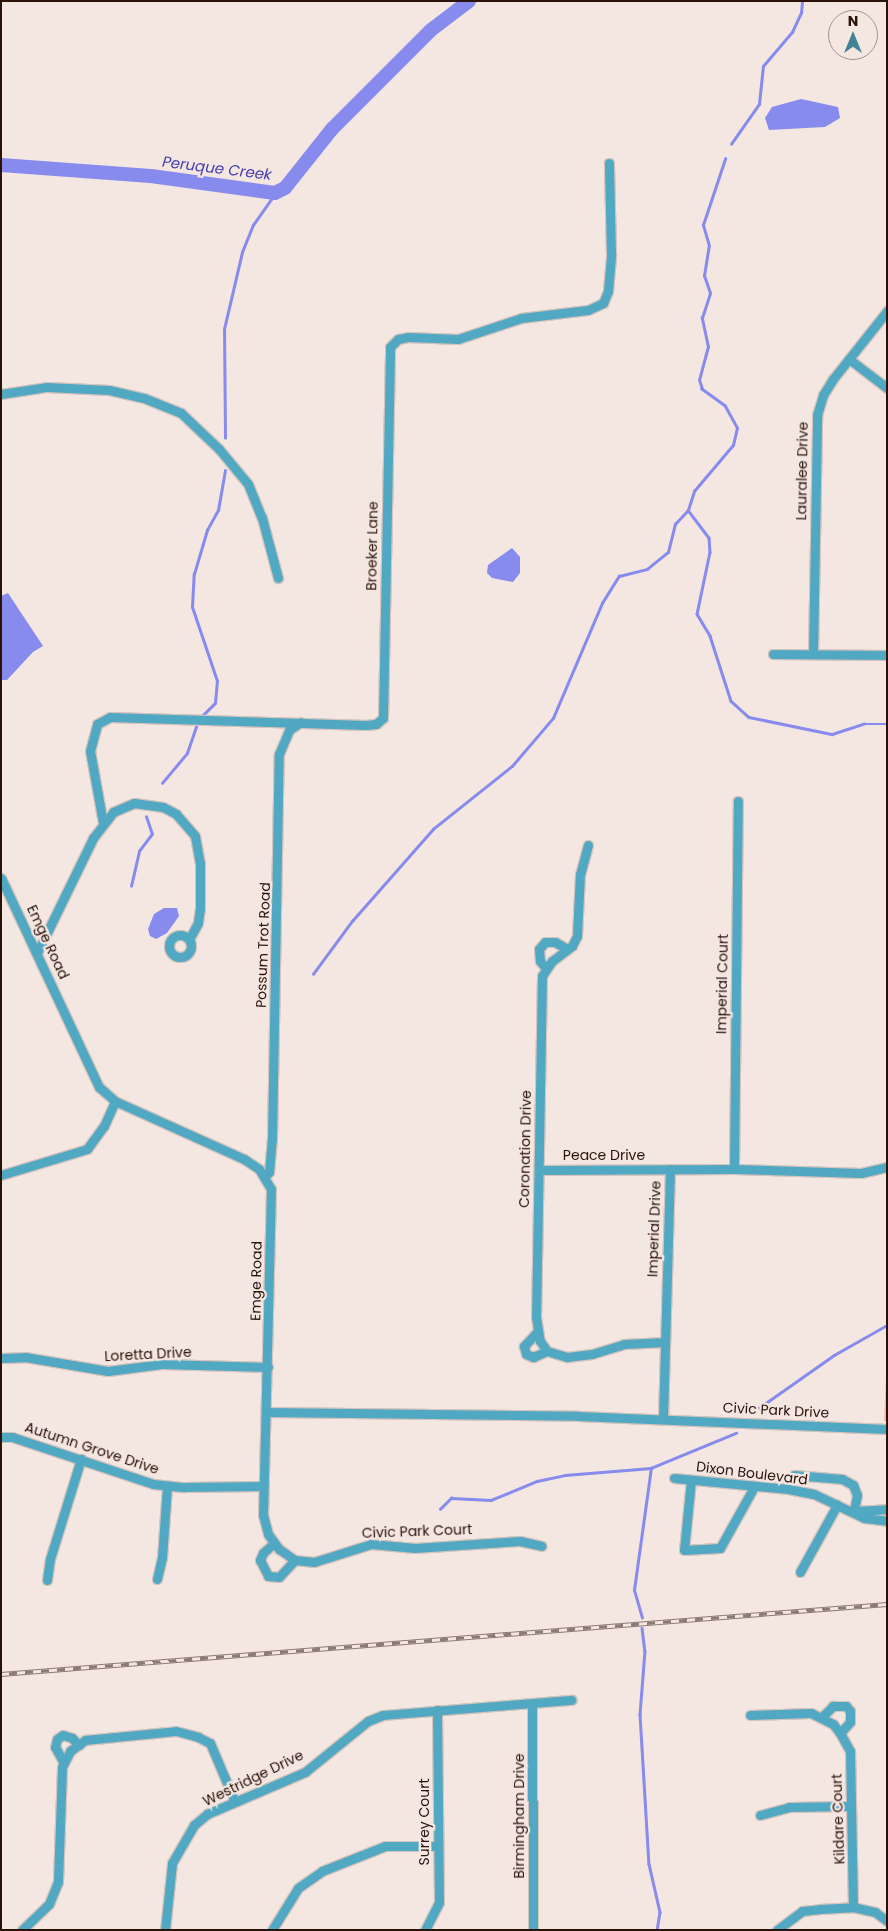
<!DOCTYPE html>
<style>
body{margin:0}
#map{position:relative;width:888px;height:1931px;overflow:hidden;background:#f4e6e1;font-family:Poppins,sans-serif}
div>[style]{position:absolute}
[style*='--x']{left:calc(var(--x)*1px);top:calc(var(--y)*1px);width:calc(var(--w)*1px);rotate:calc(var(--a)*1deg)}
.green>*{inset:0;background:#f9b49c}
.water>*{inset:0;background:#868bed}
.stream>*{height:2.5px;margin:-1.25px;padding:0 1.25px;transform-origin:1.25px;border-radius:1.25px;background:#868bed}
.river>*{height:14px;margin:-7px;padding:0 7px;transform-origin:7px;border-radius:7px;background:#868bed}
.roads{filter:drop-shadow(1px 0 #d4c4be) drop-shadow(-1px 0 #d4c4be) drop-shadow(0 1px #d4c4be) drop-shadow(0 -1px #d4c4be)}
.minor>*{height:9px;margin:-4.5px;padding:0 4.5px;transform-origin:4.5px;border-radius:4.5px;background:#51a8c2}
.minor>.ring{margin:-4.5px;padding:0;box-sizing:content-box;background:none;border:9px solid #51a8c2;border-radius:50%}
.rail>*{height:4.5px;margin-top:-2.25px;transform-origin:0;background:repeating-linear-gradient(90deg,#f4e6e1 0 8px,#8d7a73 0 16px);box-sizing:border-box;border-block:1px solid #8d7a73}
span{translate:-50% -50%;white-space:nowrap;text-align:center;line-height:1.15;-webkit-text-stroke:4.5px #f4e6e1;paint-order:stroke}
.street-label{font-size:14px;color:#2a1209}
.water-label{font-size:15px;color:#453dad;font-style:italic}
.frame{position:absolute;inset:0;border:2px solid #2a1209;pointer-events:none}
.north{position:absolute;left:828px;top:10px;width:50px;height:50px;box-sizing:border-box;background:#f4e6e1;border:1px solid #a3918b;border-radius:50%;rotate:0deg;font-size:14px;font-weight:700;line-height:20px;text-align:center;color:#2a1209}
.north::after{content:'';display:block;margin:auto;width:18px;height:22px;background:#428295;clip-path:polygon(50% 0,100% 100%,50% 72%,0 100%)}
</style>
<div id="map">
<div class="green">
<i style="clip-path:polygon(887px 1358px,887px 1421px,884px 1421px)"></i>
</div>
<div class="water">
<i style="clip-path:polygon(801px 99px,838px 107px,840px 118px,825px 127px,769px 130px,765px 118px,772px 107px)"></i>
<i style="clip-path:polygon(512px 548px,520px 557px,520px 573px,513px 582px,492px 578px,487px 573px,488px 565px)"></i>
<i style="clip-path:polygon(8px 593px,43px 646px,33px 652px,7px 680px,1px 680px,1px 596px)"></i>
<i style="clip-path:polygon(164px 908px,177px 908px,179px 916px,167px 933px,156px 939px,150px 936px,148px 929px,154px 914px)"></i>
</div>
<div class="stream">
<i style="--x:731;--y:144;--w:49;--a:-55"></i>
<i style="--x:759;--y:104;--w:38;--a:-84"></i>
<i style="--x:763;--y:66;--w:45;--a:-49.5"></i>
<i style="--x:792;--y:32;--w:21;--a:-65"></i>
<i style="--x:801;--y:13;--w:12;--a:-85"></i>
<i style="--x:225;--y:438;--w:109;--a:-90.5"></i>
<i style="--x:224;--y:329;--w:79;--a:-76.8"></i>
<i style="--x:242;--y:252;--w:29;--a:-68"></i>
<i style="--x:253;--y:225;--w:39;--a:-55"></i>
<i style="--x:688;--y:510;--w:35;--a:53"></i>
<i style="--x:709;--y:538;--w:14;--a:86"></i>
<i style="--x:710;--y:552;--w:63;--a:101.8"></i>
<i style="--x:697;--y:614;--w:26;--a:59"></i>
<i style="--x:710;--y:636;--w:68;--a:72.1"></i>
<i style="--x:731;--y:701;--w:24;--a:42"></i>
<i style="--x:749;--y:717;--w:85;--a:11.6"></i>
<i style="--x:832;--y:734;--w:33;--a:-18"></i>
<i style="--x:863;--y:724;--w:24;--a:0"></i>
<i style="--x:202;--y:716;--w:18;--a:-45"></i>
<i style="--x:215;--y:703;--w:22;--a:-85"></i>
<i style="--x:217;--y:681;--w:78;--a:-108.7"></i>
<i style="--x:192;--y:607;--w:33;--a:-87"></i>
<i style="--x:194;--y:574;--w:46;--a:-73.5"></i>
<i style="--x:207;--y:530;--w:23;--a:-61"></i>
<i style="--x:218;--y:510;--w:40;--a:-80"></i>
<i style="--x:162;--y:783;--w:39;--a:-50"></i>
<i style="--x:187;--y:753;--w:31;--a:-71"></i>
<i style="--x:131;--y:886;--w:36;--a:-77"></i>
<i style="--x:139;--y:851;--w:21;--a:-53"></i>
<i style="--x:152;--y:834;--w:18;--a:-109"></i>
<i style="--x:313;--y:974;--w:66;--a:-53.7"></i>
<i style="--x:352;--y:921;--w:123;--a:-48.6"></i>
<i style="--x:433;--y:829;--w:101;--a:-38.6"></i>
<i style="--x:512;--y:766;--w:63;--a:-49.5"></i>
<i style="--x:553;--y:718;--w:125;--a:-66.9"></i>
<i style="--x:602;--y:603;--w:32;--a:-58"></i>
<i style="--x:619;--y:576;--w:29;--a:-14"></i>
<i style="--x:647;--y:569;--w:27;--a:-39"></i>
<i style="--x:668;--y:552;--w:29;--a:-76"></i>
<i style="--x:675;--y:524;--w:19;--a:-47"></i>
<i style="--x:688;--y:510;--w:20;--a:-72"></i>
<i style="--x:694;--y:491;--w:60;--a:-49.7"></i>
<i style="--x:733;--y:445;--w:17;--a:-77"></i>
<i style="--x:737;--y:428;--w:25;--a:-119"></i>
<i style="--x:725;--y:406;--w:29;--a:-144"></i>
<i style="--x:702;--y:389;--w:9;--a:-108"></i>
<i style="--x:699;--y:380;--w:34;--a:-75"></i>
<i style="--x:708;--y:347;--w:30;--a:-102"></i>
<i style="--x:702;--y:318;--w:26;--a:-72"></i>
<i style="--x:710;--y:293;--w:18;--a:-109"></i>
<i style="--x:704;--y:276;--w:30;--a:-81"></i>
<i style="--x:709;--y:246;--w:22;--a:-106"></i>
<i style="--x:703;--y:225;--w:70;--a:-71.6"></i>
<i style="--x:753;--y:1412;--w:99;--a:-35.1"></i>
<i style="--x:834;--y:1355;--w:61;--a:-29.5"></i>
<i style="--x:440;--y:1509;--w:16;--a:-45"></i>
<i style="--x:451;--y:1498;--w:40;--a:2.9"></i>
<i style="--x:491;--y:1500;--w:50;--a:-22.4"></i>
<i style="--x:537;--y:1481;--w:29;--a:-12"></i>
<i style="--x:565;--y:1475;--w:86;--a:-4.7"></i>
<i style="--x:651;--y:1468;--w:92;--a:-22.4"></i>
<i style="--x:642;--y:1618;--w:29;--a:-106"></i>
<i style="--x:634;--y:1590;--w:123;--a:-82.1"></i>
<i style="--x:642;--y:1628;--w:23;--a:83"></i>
<i style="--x:645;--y:1651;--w:63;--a:94.5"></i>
<i style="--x:640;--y:1714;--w:150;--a:86.6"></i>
<i style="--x:649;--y:1864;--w:49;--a:77.1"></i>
<i style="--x:660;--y:1912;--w:18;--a:99"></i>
</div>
<div class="river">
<i style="--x:1;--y:165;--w:150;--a:4.2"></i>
<i style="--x:151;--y:176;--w:125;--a:7.8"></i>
<i style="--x:275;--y:193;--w:11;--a:-27"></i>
<i style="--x:285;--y:188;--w:75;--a:-51.5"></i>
<i style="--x:332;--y:129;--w:140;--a:-45"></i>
<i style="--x:431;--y:30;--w:48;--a:-37.3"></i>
</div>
<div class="roads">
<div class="minor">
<i style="--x:849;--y:359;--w:48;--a:37.3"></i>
<i style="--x:1;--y:394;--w:47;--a:-8.7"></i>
<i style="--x:47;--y:387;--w:62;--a:2.8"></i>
<i style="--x:109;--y:390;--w:36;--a:13"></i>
<i style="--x:144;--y:398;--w:40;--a:22"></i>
<i style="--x:181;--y:413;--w:52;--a:43.5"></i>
<i style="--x:219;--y:449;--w:45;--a:50.4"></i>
<i style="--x:248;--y:484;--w:37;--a:68"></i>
<i style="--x:262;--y:518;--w:62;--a:75.1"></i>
<i style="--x:773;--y:654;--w:114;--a:0.5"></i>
<i style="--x:813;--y:654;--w:239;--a:-89"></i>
<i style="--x:817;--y:415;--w:21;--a:-73"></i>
<i style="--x:823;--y:395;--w:19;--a:-58"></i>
<i style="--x:833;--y:379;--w:87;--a:-51.5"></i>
<i style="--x:103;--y:823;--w:73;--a:-100.2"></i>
<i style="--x:90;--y:751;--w:28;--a:-75"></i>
<i style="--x:97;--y:724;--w:15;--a:-28"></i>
<i style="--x:110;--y:717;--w:256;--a:1.8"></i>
<i style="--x:366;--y:725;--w:10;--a:-6"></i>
<i style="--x:376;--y:724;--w:9;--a:-41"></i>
<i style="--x:383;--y:718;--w:371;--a:-88.9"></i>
<i style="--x:390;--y:347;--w:11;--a:-45"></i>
<i style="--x:398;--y:339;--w:10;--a:-11"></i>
<i style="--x:408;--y:337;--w:50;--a:2.3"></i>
<i style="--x:458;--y:339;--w:66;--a:-18.4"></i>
<i style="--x:521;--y:318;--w:67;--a:-6.8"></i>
<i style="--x:588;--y:310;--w:17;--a:-25"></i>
<i style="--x:603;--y:303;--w:13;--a:-67"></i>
<i style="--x:608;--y:291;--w:37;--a:-85"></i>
<i style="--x:611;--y:254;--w:91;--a:-91.3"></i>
<i style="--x:588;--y:845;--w:30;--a:105"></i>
<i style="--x:580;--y:874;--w:62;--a:92.8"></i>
<i style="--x:577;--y:936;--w:11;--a:117"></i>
<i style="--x:572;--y:946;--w:25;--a:143"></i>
<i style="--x:552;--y:961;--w:18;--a:124"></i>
<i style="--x:542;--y:976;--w:341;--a:91"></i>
<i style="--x:536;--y:1317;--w:24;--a:81"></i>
<i style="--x:540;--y:1341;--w:12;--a:55"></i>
<i style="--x:547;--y:1351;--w:21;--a:17"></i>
<i style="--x:567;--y:1357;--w:25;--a:-7"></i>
<i style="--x:592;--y:1354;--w:34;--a:-17"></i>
<i style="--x:624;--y:1344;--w:41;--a:-2.8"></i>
<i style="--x:1;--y:878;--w:231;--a:64.9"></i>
<i style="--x:99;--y:1087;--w:21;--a:41"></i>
<i style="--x:115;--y:1101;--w:141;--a:24.2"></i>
<i style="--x:244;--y:1159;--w:18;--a:34"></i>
<i style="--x:259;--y:1169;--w:23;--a:59"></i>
<i style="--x:271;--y:1189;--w:326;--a:91.4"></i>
<i style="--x:263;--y:1515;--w:20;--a:75"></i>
<i style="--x:268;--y:1534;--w:19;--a:54"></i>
<i style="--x:279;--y:1549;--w:19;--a:35"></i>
<i style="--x:295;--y:1560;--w:19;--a:6"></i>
<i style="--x:314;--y:1562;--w:60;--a:-17.5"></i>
<i style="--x:371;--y:1544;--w:44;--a:5.2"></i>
<i style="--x:415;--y:1548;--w:105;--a:-3.8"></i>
<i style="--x:520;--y:1541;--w:22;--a:13"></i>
<i class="ring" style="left:169px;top:935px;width:13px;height:13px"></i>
<i style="--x:38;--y:951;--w:126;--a:-64"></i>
<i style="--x:93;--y:838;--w:33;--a:-52"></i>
<i style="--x:113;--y:812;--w:23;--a:-23"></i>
<i style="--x:134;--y:803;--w:29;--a:8"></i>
<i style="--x:163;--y:807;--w:15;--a:28"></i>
<i style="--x:176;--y:814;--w:29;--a:49"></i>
<i style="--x:195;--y:836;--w:27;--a:80"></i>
<i style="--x:200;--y:863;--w:45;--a:90"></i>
<i style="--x:200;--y:908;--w:15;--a:98"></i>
<i style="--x:198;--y:923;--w:18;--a:119"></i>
<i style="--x:546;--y:968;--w:9;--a:-131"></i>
<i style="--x:540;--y:961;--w:12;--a:-95"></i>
<i style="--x:539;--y:949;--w:9;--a:-49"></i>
<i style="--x:545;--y:942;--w:10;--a:0"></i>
<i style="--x:555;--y:942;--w:14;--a:30"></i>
<i style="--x:734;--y:1169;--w:368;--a:-89.4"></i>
<i style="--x:539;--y:1170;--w:195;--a:-0.3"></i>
<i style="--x:734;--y:1169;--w:127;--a:1.8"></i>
<i style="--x:861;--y:1173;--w:27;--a:-13"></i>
<i style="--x:1;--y:1175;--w:90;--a:-16.8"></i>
<i style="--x:87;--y:1149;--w:29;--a:-54"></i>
<i style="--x:104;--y:1126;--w:27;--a:-66"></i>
<i style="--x:264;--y:1177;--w:7;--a:-45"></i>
<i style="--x:269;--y:1172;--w:32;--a:-85"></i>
<i style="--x:272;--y:1140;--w:386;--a:-89"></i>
<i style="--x:279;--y:754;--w:26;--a:-67"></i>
<i style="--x:289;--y:730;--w:14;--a:-34"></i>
<i style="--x:538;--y:1331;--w:21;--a:133"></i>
<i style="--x:524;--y:1346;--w:8;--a:76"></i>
<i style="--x:526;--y:1354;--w:8;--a:23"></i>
<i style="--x:533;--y:1357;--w:15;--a:-23"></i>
<i style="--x:1;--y:1358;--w:24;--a:-2"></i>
<i style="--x:25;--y:1357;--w:84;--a:9.6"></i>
<i style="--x:108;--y:1371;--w:54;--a:-7.4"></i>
<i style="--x:162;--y:1364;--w:106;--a:1.6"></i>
<i style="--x:267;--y:1412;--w:311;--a:0.7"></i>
<i style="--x:578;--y:1416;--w:309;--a:2.4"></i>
<i style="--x:663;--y:1419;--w:250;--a:-88.4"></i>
<i style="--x:1;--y:1437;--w:11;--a:0"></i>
<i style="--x:12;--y:1437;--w:149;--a:18.4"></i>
<i style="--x:153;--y:1484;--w:31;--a:6"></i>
<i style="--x:184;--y:1487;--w:79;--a:-0.7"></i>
<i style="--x:794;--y:1475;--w:48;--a:4.8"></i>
<i style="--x:842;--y:1479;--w:13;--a:29"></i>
<i style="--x:853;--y:1485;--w:11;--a:68"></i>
<i style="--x:857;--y:1495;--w:16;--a:101"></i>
<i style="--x:674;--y:1478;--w:115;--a:5.5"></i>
<i style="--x:788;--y:1489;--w:26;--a:11"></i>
<i style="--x:814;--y:1494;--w:55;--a:25.6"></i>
<i style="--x:864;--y:1518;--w:23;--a:7"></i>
<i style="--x:691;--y:1480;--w:70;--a:95.7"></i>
<i style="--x:684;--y:1550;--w:36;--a:-3"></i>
<i style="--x:720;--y:1548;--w:70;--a:-60.9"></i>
<i style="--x:854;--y:1511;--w:33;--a:-3"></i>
<i style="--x:274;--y:1543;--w:15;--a:138"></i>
<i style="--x:263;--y:1553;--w:8;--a:113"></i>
<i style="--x:260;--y:1560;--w:18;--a:63"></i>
<i style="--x:268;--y:1576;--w:11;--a:5"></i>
<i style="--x:279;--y:1577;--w:23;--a:-47"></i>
<i style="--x:800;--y:1572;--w:77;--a:-61.1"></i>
<i style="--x:157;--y:1579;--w:22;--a:-77"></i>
<i style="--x:162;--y:1558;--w:72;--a:-86"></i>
<i style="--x:47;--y:1580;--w:21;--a:-82"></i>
<i style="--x:50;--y:1559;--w:105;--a:-72.8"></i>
<i style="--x:532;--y:1703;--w:227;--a:89.7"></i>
<i style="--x:750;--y:1715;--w:61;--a:-1.9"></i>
<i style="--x:811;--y:1713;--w:25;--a:27"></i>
<i style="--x:833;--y:1724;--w:11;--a:52"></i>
<i style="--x:840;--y:1733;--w:21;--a:61"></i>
<i style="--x:850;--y:1751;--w:156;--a:88.9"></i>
<i style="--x:822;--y:1717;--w:16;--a:-45"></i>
<i style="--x:833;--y:1706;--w:13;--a:0"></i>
<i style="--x:846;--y:1706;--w:6;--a:51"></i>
<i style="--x:850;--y:1711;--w:11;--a:90"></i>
<i style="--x:850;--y:1722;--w:15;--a:132"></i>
<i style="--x:64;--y:1763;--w:18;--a:-119"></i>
<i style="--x:55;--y:1747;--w:8;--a:-76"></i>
<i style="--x:57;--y:1739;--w:7;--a:-34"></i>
<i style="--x:63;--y:1735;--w:9;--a:18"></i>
<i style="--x:72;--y:1738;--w:10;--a:45"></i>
<i style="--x:760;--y:1815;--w:30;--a:-15"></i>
<i style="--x:789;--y:1807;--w:60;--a:-1"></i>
<i style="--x:22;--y:1930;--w:37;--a:-44"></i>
<i style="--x:49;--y:1904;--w:24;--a:-68"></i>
<i style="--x:58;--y:1882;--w:115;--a:-88"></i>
<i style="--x:62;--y:1767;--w:18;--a:-63"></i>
<i style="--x:70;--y:1751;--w:19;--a:-36"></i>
<i style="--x:85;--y:1740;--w:91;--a:-5.6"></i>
<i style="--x:176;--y:1731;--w:23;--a:15"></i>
<i style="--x:198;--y:1737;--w:13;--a:27"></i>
<i style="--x:210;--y:1743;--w:64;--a:67"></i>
<i style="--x:165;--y:1930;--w:67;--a:-84"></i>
<i style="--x:172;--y:1863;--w:44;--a:-59.9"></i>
<i style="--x:194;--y:1825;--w:17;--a:-40"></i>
<i style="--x:207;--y:1814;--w:107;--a:-23.2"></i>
<i style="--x:305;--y:1772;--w:81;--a:-39"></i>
<i style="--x:368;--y:1721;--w:16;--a:-22"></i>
<i style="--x:383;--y:1715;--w:189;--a:-4.6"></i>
<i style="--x:272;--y:1930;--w:49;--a:-58.2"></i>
<i style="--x:298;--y:1888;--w:29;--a:-35"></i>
<i style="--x:322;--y:1871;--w:68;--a:-21.6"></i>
<i style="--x:385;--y:1846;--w:53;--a:0"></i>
<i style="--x:425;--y:1930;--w:31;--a:-63"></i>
<i style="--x:439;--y:1902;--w:192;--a:-90.6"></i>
<i style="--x:777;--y:1930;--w:31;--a:-37"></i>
<i style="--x:802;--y:1911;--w:18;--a:-6"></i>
<i style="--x:820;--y:1909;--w:33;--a:-3"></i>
<i style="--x:853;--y:1907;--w:23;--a:13"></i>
<i style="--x:875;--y:1912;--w:15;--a:37"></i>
</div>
</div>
<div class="rail">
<i style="--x:1;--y:1674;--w:889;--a:-4.52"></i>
</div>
<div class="street-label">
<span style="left:802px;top:471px;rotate:-89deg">Lauralee Drive</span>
<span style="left:372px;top:546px;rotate:-89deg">Broeker Lane</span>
<span style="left:48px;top:942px;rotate:65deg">Emge Road</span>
<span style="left:263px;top:945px;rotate:-88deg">Possum Trot Road</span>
<span style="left:722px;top:984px;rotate:-89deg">Imperial Court</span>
<span style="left:525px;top:1149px;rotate:-89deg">Coronation Drive</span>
<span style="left:604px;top:1155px">Peace Drive</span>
<span style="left:654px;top:1229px;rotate:-88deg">Imperial Drive</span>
<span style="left:256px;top:1281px;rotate:-89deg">Emge Road</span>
<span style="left:148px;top:1354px;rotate:-3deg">Loretta Drive</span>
<span style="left:776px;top:1410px;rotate:3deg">Civic Park Drive</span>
<span style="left:92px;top:1448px;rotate:18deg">Autumn Grove Drive</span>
<span style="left:752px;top:1473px;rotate:7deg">Dixon Boulevard</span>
<span style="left:417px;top:1531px;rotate:-2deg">Civic Park Court</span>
<span style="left:253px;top:1778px;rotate:-26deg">Westridge Drive</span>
<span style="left:519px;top:1816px;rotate:-90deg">Birmingham Drive</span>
<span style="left:838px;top:1819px;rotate:-92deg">Kildare Court</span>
<span style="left:424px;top:1822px;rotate:-90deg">Surrey Court</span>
</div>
<div class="water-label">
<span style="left:217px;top:168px;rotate:7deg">Peruque Creek</span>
</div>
<div class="frame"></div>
<div class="north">N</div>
</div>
